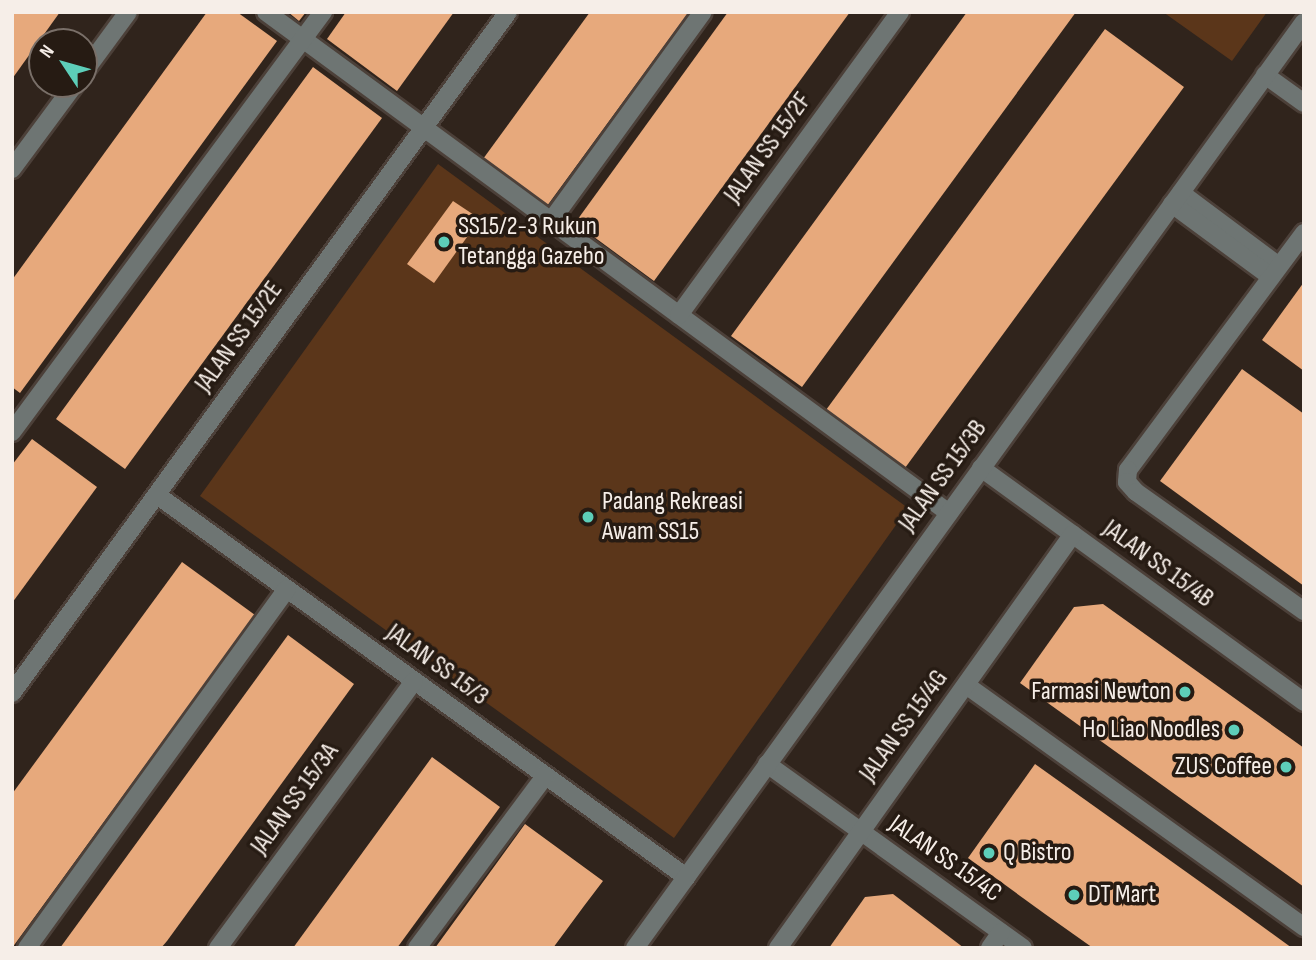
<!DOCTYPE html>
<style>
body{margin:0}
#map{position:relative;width:1316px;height:960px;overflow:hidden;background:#30241c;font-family:"Sofia Sans Condensed",sans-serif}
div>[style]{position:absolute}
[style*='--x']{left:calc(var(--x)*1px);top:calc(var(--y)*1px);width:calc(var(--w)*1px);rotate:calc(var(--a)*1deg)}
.green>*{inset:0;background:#5b361a}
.building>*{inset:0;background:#e7a97c}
.roads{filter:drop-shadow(2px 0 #4c4039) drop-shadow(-2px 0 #4c4039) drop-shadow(0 2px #4c4039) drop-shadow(0 -2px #4c4039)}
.minor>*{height:18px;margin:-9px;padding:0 9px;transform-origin:9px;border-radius:9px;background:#6e7573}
.dots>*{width:19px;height:19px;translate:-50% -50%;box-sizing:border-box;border:4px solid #261b13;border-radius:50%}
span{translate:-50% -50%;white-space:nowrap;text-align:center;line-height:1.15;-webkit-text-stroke:7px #261b13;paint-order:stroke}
.street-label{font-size:26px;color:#f6eee8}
.poi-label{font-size:26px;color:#f6eee8}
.left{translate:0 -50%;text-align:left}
.right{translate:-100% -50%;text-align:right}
.frame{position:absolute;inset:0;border:14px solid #f6eee8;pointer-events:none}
.north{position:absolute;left:28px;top:28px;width:70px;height:70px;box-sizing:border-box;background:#261b13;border:2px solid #796f68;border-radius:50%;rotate:306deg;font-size:19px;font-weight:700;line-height:28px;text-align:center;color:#f6eee8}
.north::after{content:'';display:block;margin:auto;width:24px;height:32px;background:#5dceb9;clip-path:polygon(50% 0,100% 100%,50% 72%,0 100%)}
</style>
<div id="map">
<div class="green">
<i style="clip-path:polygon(1163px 12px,1267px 12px,1232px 61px)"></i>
<i style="clip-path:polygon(438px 164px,908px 508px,674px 838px,200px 496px)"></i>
</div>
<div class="building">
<i style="clip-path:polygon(12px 12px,60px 12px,12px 79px)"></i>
<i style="clip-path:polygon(207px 12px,237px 12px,277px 41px,20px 393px,12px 387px,12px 280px)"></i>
<i style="clip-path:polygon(288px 12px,306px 12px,299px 21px)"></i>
<i style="clip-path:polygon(346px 12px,454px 12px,397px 91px,327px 39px)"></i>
<i style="clip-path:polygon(590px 12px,689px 12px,547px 206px,483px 159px)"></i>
<i style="clip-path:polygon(728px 12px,850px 12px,654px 281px,575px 223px)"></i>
<i style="clip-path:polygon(967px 12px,1076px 12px,802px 387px,731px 336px)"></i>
<i style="clip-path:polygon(1105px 29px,1184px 87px,905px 468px,826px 410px)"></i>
<i style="clip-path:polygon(313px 67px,382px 118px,125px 469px,56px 419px)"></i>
<i style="clip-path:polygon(453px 201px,480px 219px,434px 283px,407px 264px)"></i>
<i style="clip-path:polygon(1304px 282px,1304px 371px,1262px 340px)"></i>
<i style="clip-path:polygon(1242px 369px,1304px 414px,1304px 586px,1160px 481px)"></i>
<i style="clip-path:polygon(32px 439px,97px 487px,12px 603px,12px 465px)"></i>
<i style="clip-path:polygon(182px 562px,255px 615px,12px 948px,12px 794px)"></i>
<i style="clip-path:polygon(1103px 604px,1304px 748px,1304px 887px,1020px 683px,1074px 607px)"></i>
<i style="clip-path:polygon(288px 635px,354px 684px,167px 941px,161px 948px,60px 948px)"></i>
<i style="clip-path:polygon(432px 757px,500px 807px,446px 881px,397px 948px,293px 948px)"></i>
<i style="clip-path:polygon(1035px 764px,1241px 911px,1292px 948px,1093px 948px,1045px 914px,968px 858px)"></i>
<i style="clip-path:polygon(525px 824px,603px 881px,584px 906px,553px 948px,435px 948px)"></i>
<i style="clip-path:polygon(893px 894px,964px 948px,829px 948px,865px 897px)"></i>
</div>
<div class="roads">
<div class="minor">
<i style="--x:266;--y:12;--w:847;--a:36.26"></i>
<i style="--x:84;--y:72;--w:74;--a:-53.7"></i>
<i style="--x:1265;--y:75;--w:48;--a:35.7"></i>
<i style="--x:12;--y:169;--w:106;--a:-53.5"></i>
<i style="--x:1181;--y:193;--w:122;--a:36.7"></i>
<i style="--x:1172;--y:204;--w:123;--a:36.4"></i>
<i style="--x:551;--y:221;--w:258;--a:-54"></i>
<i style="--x:1304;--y:233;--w:295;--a:126.6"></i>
<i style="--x:1128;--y:470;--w:12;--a:95"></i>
<i style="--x:1127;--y:482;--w:13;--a:48"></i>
<i style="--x:1136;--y:492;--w:206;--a:35.3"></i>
<i style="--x:679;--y:315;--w:375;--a:-53.9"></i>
<i style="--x:12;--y:432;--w:523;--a:-53.48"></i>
<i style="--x:981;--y:468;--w:399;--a:35.9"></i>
<i style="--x:157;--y:495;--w:653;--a:35.83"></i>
<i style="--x:966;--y:685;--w:416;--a:35.6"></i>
<i style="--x:12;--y:693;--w:842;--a:-53.93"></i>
<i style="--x:767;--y:764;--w:315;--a:35.7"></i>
<i style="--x:27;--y:948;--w:443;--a:-54.1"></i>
<i style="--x:218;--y:948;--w:331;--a:-53.7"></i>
<i style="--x:417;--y:948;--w:214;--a:-53.3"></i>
<i style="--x:635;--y:948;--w:1142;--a:-54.15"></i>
<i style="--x:778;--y:948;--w:508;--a:-54.53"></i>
<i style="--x:990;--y:948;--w:19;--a:-55"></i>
</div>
</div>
<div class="dots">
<i style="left:444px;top:242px;background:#5dceb9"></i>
<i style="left:588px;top:517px;background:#5dceb9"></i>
<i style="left:1185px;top:692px;background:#5dceb9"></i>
<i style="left:1234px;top:730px;background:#5dceb9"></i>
<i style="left:1286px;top:767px;background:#5dceb9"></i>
<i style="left:989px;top:853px;background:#5dceb9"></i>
<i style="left:1074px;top:895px;background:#5dceb9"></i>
</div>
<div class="street-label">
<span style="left:768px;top:148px;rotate:-54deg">JALAN SS 15/2F</span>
<span style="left:239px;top:337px;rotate:-54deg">JALAN SS 15/2E</span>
<span style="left:943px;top:476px;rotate:-54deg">JALAN SS 15/3B</span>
<span style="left:1158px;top:564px;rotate:36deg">JALAN SS 15/4B</span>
<span style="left:437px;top:665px;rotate:36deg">JALAN SS 15/3</span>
<span style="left:904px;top:726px;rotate:-54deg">JALAN SS 15/4G</span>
<span style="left:295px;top:799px;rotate:-54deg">JALAN SS 15/3A</span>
<span style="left:945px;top:859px;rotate:35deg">JALAN SS 15/4C</span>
</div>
<div class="poi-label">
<span class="left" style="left:458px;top:242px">SS15/2-3 Rukun<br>Tetangga Gazebo</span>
<span class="left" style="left:602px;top:517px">Padang Rekreasi<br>Awam SS15</span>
<span class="right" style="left:1171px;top:692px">Farmasi Newton</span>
<span class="right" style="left:1220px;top:730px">Ho Liao Noodles</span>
<span class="right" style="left:1272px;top:767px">ZUS Coffee</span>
<span class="left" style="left:1003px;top:853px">Q Bistro</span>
<span class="left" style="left:1088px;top:895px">DT Mart</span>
</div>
<div class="frame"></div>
<div class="north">N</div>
</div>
